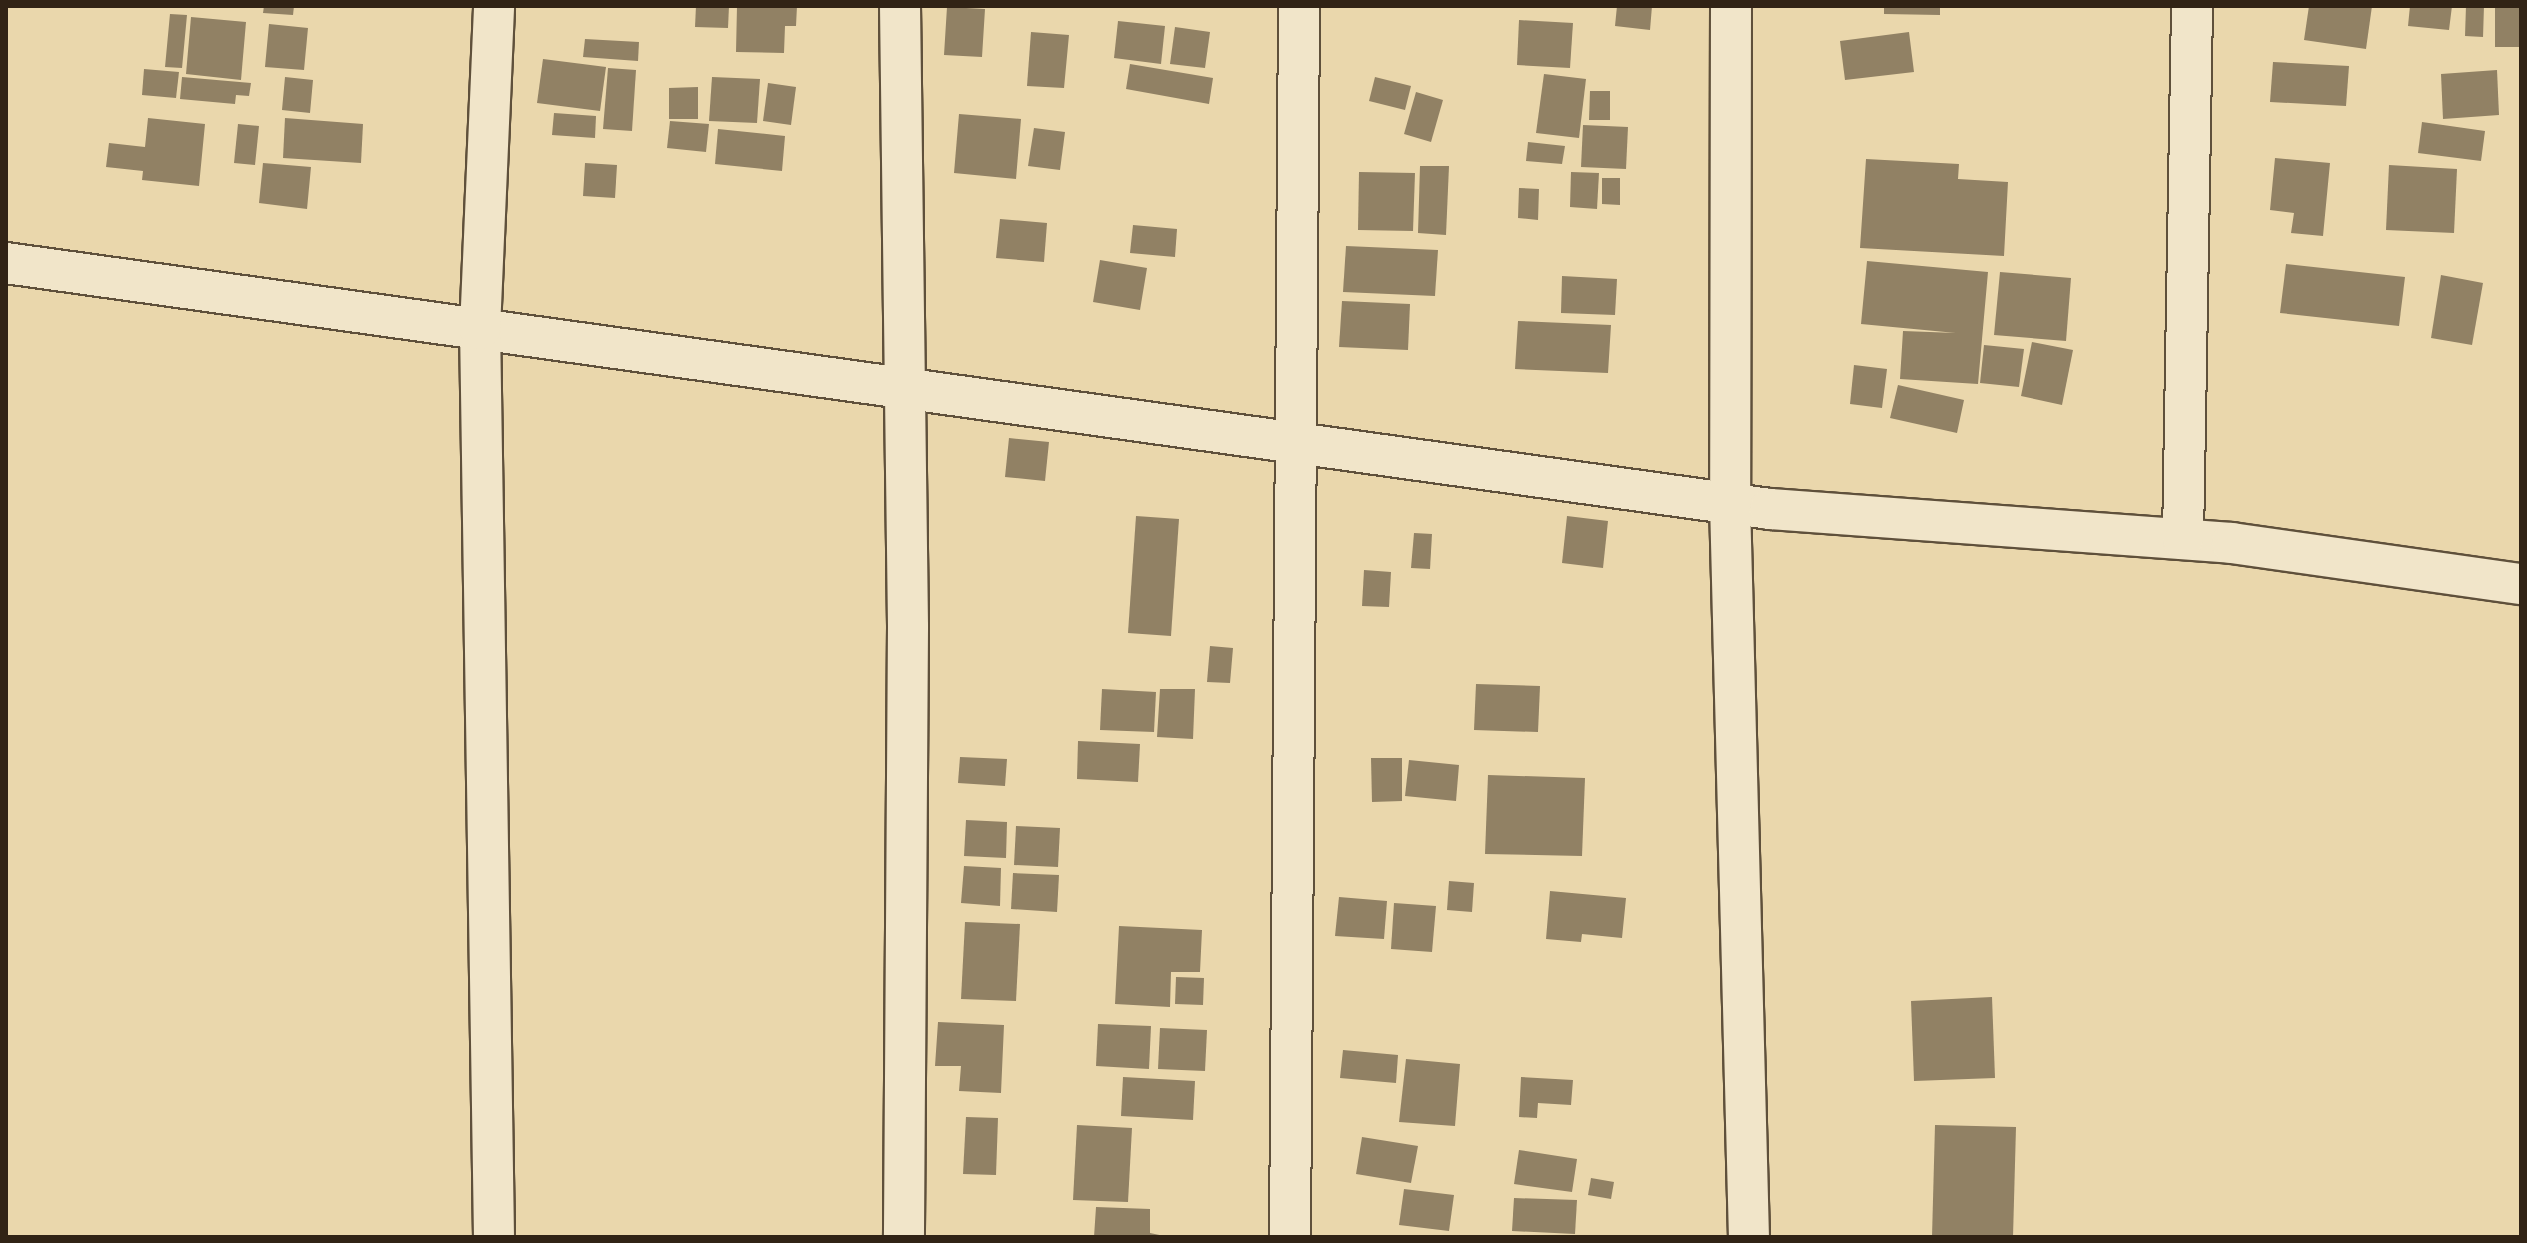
<!DOCTYPE html>
<style>
body{margin:0}
#map{position:relative;width:2527px;height:1243px;overflow:hidden;background:#ead7ac;font-family:"Gentium Book Plus",serif}
div>[style]{position:absolute}
[style*='--x']{left:calc(var(--x)*1px);top:calc(var(--y)*1px);width:calc(var(--w)*1px);rotate:calc(var(--a)*1deg)}
.building>*{inset:0;background:#918164}
.roads{filter:drop-shadow(2px 0 #5f503b) drop-shadow(-2px 0 #5f503b) drop-shadow(0 2px #5f503b) drop-shadow(0 -2px #5f503b)}
.street>*{height:40px;margin:-20px;padding:0 20px;transform-origin:20px;border-radius:20px;background:#f1e5c9}
span{translate:-50% -50%;white-space:nowrap;text-align:center;line-height:1.15;-webkit-text-stroke:6px #f1e5c9;paint-order:stroke}
.frame{position:absolute;inset:0;border:8px solid #312315;pointer-events:none}
</style>
<div id="map">
<div class="building">
<i style="clip-path:polygon(264px 6px,294px 6px,293px 15px,263px 13px)"></i>
<i style="clip-path:polygon(696px 6px,729px 6px,728px 28px,695px 27px)"></i>
<i style="clip-path:polygon(737px 6px,797px 6px,796px 26px,785px 26px,784px 53px,736px 52px)"></i>
<i style="clip-path:polygon(1617px 6px,1652px 6px,1650px 30px,1615px 26px)"></i>
<i style="clip-path:polygon(1884px 6px,1940px 6px,1940px 15px,1884px 14px)"></i>
<i style="clip-path:polygon(2309px 6px,2372px 6px,2366px 49px,2304px 40px)"></i>
<i style="clip-path:polygon(2410px 6px,2452px 6px,2449px 30px,2408px 26px)"></i>
<i style="clip-path:polygon(2466px 6px,2484px 6px,2483px 37px,2465px 36px)"></i>
<i style="clip-path:polygon(2495px 6px,2521px 6px,2521px 47px,2495px 47px)"></i>
<i style="clip-path:polygon(947px 7px,985px 9px,982px 57px,944px 55px)"></i>
<i style="clip-path:polygon(170px 14px,187px 15px,182px 68px,165px 67px)"></i>
<i style="clip-path:polygon(191px 17px,246px 22px,241px 80px,186px 74px)"></i>
<i style="clip-path:polygon(1519px 20px,1573px 23px,1570px 68px,1517px 65px)"></i>
<i style="clip-path:polygon(1118px 21px,1165px 26px,1161px 64px,1114px 58px)"></i>
<i style="clip-path:polygon(269px 24px,308px 28px,304px 70px,265px 67px)"></i>
<i style="clip-path:polygon(1175px 27px,1210px 32px,1205px 68px,1170px 64px)"></i>
<i style="clip-path:polygon(1031px 32px,1069px 35px,1064px 88px,1027px 86px)"></i>
<i style="clip-path:polygon(1909px 32px,1914px 72px,1845px 80px,1840px 41px)"></i>
<i style="clip-path:polygon(585px 39px,639px 42px,638px 61px,583px 57px)"></i>
<i style="clip-path:polygon(543px 59px,606px 67px,600px 111px,537px 103px)"></i>
<i style="clip-path:polygon(2273px 62px,2349px 66px,2346px 106px,2270px 102px)"></i>
<i style="clip-path:polygon(1130px 64px,1213px 78px,1209px 104px,1126px 89px)"></i>
<i style="clip-path:polygon(608px 68px,636px 70px,632px 131px,603px 129px)"></i>
<i style="clip-path:polygon(144px 69px,179px 72px,176px 98px,142px 95px)"></i>
<i style="clip-path:polygon(2497px 70px,2499px 115px,2443px 119px,2441px 74px)"></i>
<i style="clip-path:polygon(1544px 74px,1586px 79px,1579px 138px,1536px 133px)"></i>
<i style="clip-path:polygon(182px 77px,251px 83px,249px 96px,236px 95px,235px 104px,180px 99px)"></i>
<i style="clip-path:polygon(285px 77px,313px 80px,310px 113px,282px 110px)"></i>
<i style="clip-path:polygon(712px 77px,760px 79px,757px 123px,709px 121px)"></i>
<i style="clip-path:polygon(1375px 77px,1411px 86px,1405px 110px,1369px 101px)"></i>
<i style="clip-path:polygon(768px 83px,796px 87px,791px 125px,763px 121px)"></i>
<i style="clip-path:polygon(698px 87px,698px 119px,669px 119px,669px 88px)"></i>
<i style="clip-path:polygon(1590px 91px,1610px 91px,1610px 120px,1589px 120px)"></i>
<i style="clip-path:polygon(1416px 92px,1443px 100px,1431px 142px,1404px 134px)"></i>
<i style="clip-path:polygon(554px 113px,596px 116px,595px 138px,552px 135px)"></i>
<i style="clip-path:polygon(959px 114px,1021px 119px,1016px 179px,954px 173px)"></i>
<i style="clip-path:polygon(148px 118px,205px 124px,199px 186px,142px 180px,143px 171px,106px 167px,109px 143px,145px 147px)"></i>
<i style="clip-path:polygon(285px 118px,363px 124px,361px 163px,283px 158px)"></i>
<i style="clip-path:polygon(670px 121px,709px 124px,706px 152px,667px 148px)"></i>
<i style="clip-path:polygon(2422px 122px,2485px 131px,2481px 161px,2418px 153px)"></i>
<i style="clip-path:polygon(238px 124px,259px 126px,255px 165px,234px 163px)"></i>
<i style="clip-path:polygon(1583px 125px,1628px 127px,1626px 169px,1581px 167px)"></i>
<i style="clip-path:polygon(1034px 128px,1065px 132px,1060px 170px,1028px 166px)"></i>
<i style="clip-path:polygon(718px 129px,785px 136px,782px 171px,715px 164px)"></i>
<i style="clip-path:polygon(1528px 142px,1565px 146px,1562px 164px,1526px 161px)"></i>
<i style="clip-path:polygon(2275px 158px,2330px 163px,2323px 236px,2291px 233px,2294px 213px,2270px 210px)"></i>
<i style="clip-path:polygon(1866px 159px,1959px 164px,1958px 179px,2008px 182px,2004px 256px,1860px 248px)"></i>
<i style="clip-path:polygon(263px 163px,311px 167px,307px 209px,259px 203px)"></i>
<i style="clip-path:polygon(585px 163px,617px 165px,615px 198px,583px 196px)"></i>
<i style="clip-path:polygon(2389px 165px,2457px 169px,2454px 233px,2386px 230px)"></i>
<i style="clip-path:polygon(1420px 166px,1449px 166px,1446px 235px,1418px 233px)"></i>
<i style="clip-path:polygon(1359px 172px,1415px 173px,1413px 231px,1358px 230px)"></i>
<i style="clip-path:polygon(1571px 172px,1599px 173px,1597px 209px,1570px 207px)"></i>
<i style="clip-path:polygon(1602px 178px,1620px 178px,1620px 205px,1602px 204px)"></i>
<i style="clip-path:polygon(1519px 188px,1539px 189px,1538px 220px,1518px 218px)"></i>
<i style="clip-path:polygon(1000px 219px,1047px 223px,1044px 262px,996px 258px)"></i>
<i style="clip-path:polygon(1133px 225px,1177px 229px,1175px 257px,1130px 253px)"></i>
<i style="clip-path:polygon(1346px 246px,1438px 250px,1435px 296px,1343px 292px)"></i>
<i style="clip-path:polygon(1100px 260px,1147px 268px,1140px 310px,1093px 302px)"></i>
<i style="clip-path:polygon(1867px 261px,1988px 272px,1978px 384px,1900px 379px,1903px 331px,1956px 333px,1861px 324px)"></i>
<i style="clip-path:polygon(2286px 264px,2405px 277px,2399px 326px,2280px 313px)"></i>
<i style="clip-path:polygon(2000px 272px,2071px 278px,2066px 341px,1994px 335px)"></i>
<i style="clip-path:polygon(2441px 275px,2483px 283px,2472px 345px,2431px 338px)"></i>
<i style="clip-path:polygon(1562px 276px,1617px 279px,1615px 315px,1561px 313px)"></i>
<i style="clip-path:polygon(1342px 301px,1410px 304px,1408px 350px,1339px 347px)"></i>
<i style="clip-path:polygon(1518px 321px,1611px 325px,1608px 373px,1515px 369px)"></i>
<i style="clip-path:polygon(2032px 342px,2073px 350px,2062px 405px,2021px 396px)"></i>
<i style="clip-path:polygon(1984px 345px,2024px 349px,2019px 387px,1980px 383px)"></i>
<i style="clip-path:polygon(1854px 365px,1887px 369px,1882px 408px,1850px 404px)"></i>
<i style="clip-path:polygon(1898px 385px,1964px 400px,1957px 433px,1890px 418px)"></i>
<i style="clip-path:polygon(1009px 438px,1049px 442px,1045px 481px,1005px 477px)"></i>
<i style="clip-path:polygon(1136px 516px,1179px 519px,1171px 636px,1128px 633px)"></i>
<i style="clip-path:polygon(1567px 516px,1608px 521px,1603px 568px,1562px 563px)"></i>
<i style="clip-path:polygon(1414px 533px,1432px 534px,1430px 569px,1411px 568px)"></i>
<i style="clip-path:polygon(1364px 570px,1391px 572px,1389px 607px,1362px 606px)"></i>
<i style="clip-path:polygon(1210px 646px,1233px 648px,1230px 683px,1207px 682px)"></i>
<i style="clip-path:polygon(1476px 684px,1540px 686px,1538px 732px,1474px 730px)"></i>
<i style="clip-path:polygon(1102px 689px,1156px 692px,1154px 732px,1100px 730px)"></i>
<i style="clip-path:polygon(1160px 689px,1195px 689px,1193px 739px,1157px 737px)"></i>
<i style="clip-path:polygon(1078px 741px,1140px 744px,1138px 782px,1077px 779px)"></i>
<i style="clip-path:polygon(960px 757px,1007px 759px,1005px 786px,958px 783px)"></i>
<i style="clip-path:polygon(1371px 758px,1402px 758px,1402px 801px,1372px 802px)"></i>
<i style="clip-path:polygon(1409px 760px,1459px 765px,1456px 801px,1405px 796px)"></i>
<i style="clip-path:polygon(1488px 775px,1585px 778px,1582px 856px,1485px 854px)"></i>
<i style="clip-path:polygon(966px 820px,1007px 822px,1006px 858px,964px 856px)"></i>
<i style="clip-path:polygon(1016px 826px,1060px 828px,1058px 867px,1014px 865px)"></i>
<i style="clip-path:polygon(964px 866px,1001px 868px,1000px 906px,961px 903px)"></i>
<i style="clip-path:polygon(1013px 873px,1059px 875px,1057px 912px,1011px 909px)"></i>
<i style="clip-path:polygon(1449px 881px,1474px 883px,1472px 912px,1447px 910px)"></i>
<i style="clip-path:polygon(1550px 891px,1626px 898px,1622px 938px,1582px 934px,1581px 942px,1546px 939px)"></i>
<i style="clip-path:polygon(1339px 897px,1387px 901px,1384px 939px,1335px 936px)"></i>
<i style="clip-path:polygon(1394px 903px,1436px 906px,1432px 952px,1391px 949px)"></i>
<i style="clip-path:polygon(965px 922px,1020px 924px,1016px 1001px,961px 999px)"></i>
<i style="clip-path:polygon(1119px 926px,1202px 930px,1200px 972px,1171px 972px,1170px 1007px,1115px 1004px)"></i>
<i style="clip-path:polygon(1176px 977px,1204px 978px,1203px 1005px,1175px 1004px)"></i>
<i style="clip-path:polygon(1992px 997px,1995px 1078px,1914px 1081px,1911px 1001px)"></i>
<i style="clip-path:polygon(938px 1022px,1004px 1025px,1001px 1093px,959px 1091px,961px 1066px,935px 1066px)"></i>
<i style="clip-path:polygon(1098px 1024px,1151px 1026px,1149px 1069px,1096px 1066px)"></i>
<i style="clip-path:polygon(1160px 1028px,1207px 1030px,1205px 1071px,1158px 1069px)"></i>
<i style="clip-path:polygon(1343px 1050px,1398px 1055px,1396px 1083px,1340px 1078px)"></i>
<i style="clip-path:polygon(1406px 1059px,1460px 1064px,1455px 1126px,1399px 1122px)"></i>
<i style="clip-path:polygon(1123px 1077px,1195px 1081px,1193px 1120px,1121px 1116px)"></i>
<i style="clip-path:polygon(1521px 1077px,1573px 1080px,1571px 1105px,1538px 1103px,1537px 1118px,1519px 1117px)"></i>
<i style="clip-path:polygon(966px 1117px,998px 1118px,996px 1175px,963px 1174px)"></i>
<i style="clip-path:polygon(1077px 1125px,1132px 1128px,1128px 1202px,1073px 1200px)"></i>
<i style="clip-path:polygon(1935px 1125px,2016px 1127px,2013px 1237px,1932px 1237px)"></i>
<i style="clip-path:polygon(1362px 1137px,1418px 1146px,1411px 1183px,1356px 1174px)"></i>
<i style="clip-path:polygon(1519px 1150px,1577px 1159px,1572px 1192px,1514px 1184px)"></i>
<i style="clip-path:polygon(1591px 1178px,1614px 1182px,1611px 1199px,1588px 1195px)"></i>
<i style="clip-path:polygon(1404px 1189px,1454px 1195px,1449px 1231px,1399px 1225px)"></i>
<i style="clip-path:polygon(1514px 1198px,1577px 1200px,1575px 1234px,1512px 1231px)"></i>
<i style="clip-path:polygon(1096px 1207px,1150px 1209px,1150px 1233px,1169px 1237px,1094px 1237px)"></i>
</div>
<div class="roads">
<div class="street">
<i style="--x:900;--y:6;--w:621;--a:89.26"></i>
<i style="--x:908;--y:627;--w:610;--a:90.38"></i>
<i style="--x:1731;--y:6;--w:497;--a:90.1"></i>
<i style="--x:1730;--y:503;--w:734;--a:88.52"></i>
<i style="--x:6;--y:263;--w:1781;--a:7.94"></i>
<i style="--x:1770;--y:509;--w:463;--a:4.2"></i>
<i style="--x:2232;--y:543;--w:292;--a:8.1"></i>
<i style="--x:2183;--y:539;--w:533;--a:-89.03"></i>
<i style="--x:494;--y:1237;--w:908;--a:-90.88"></i>
<i style="--x:480;--y:329;--w:323;--a:-87.5"></i>
<i style="--x:1290;--y:1237;--w:1231;--a:-89.58"></i>
</div>
</div>
<div class="frame"></div>
</div>
